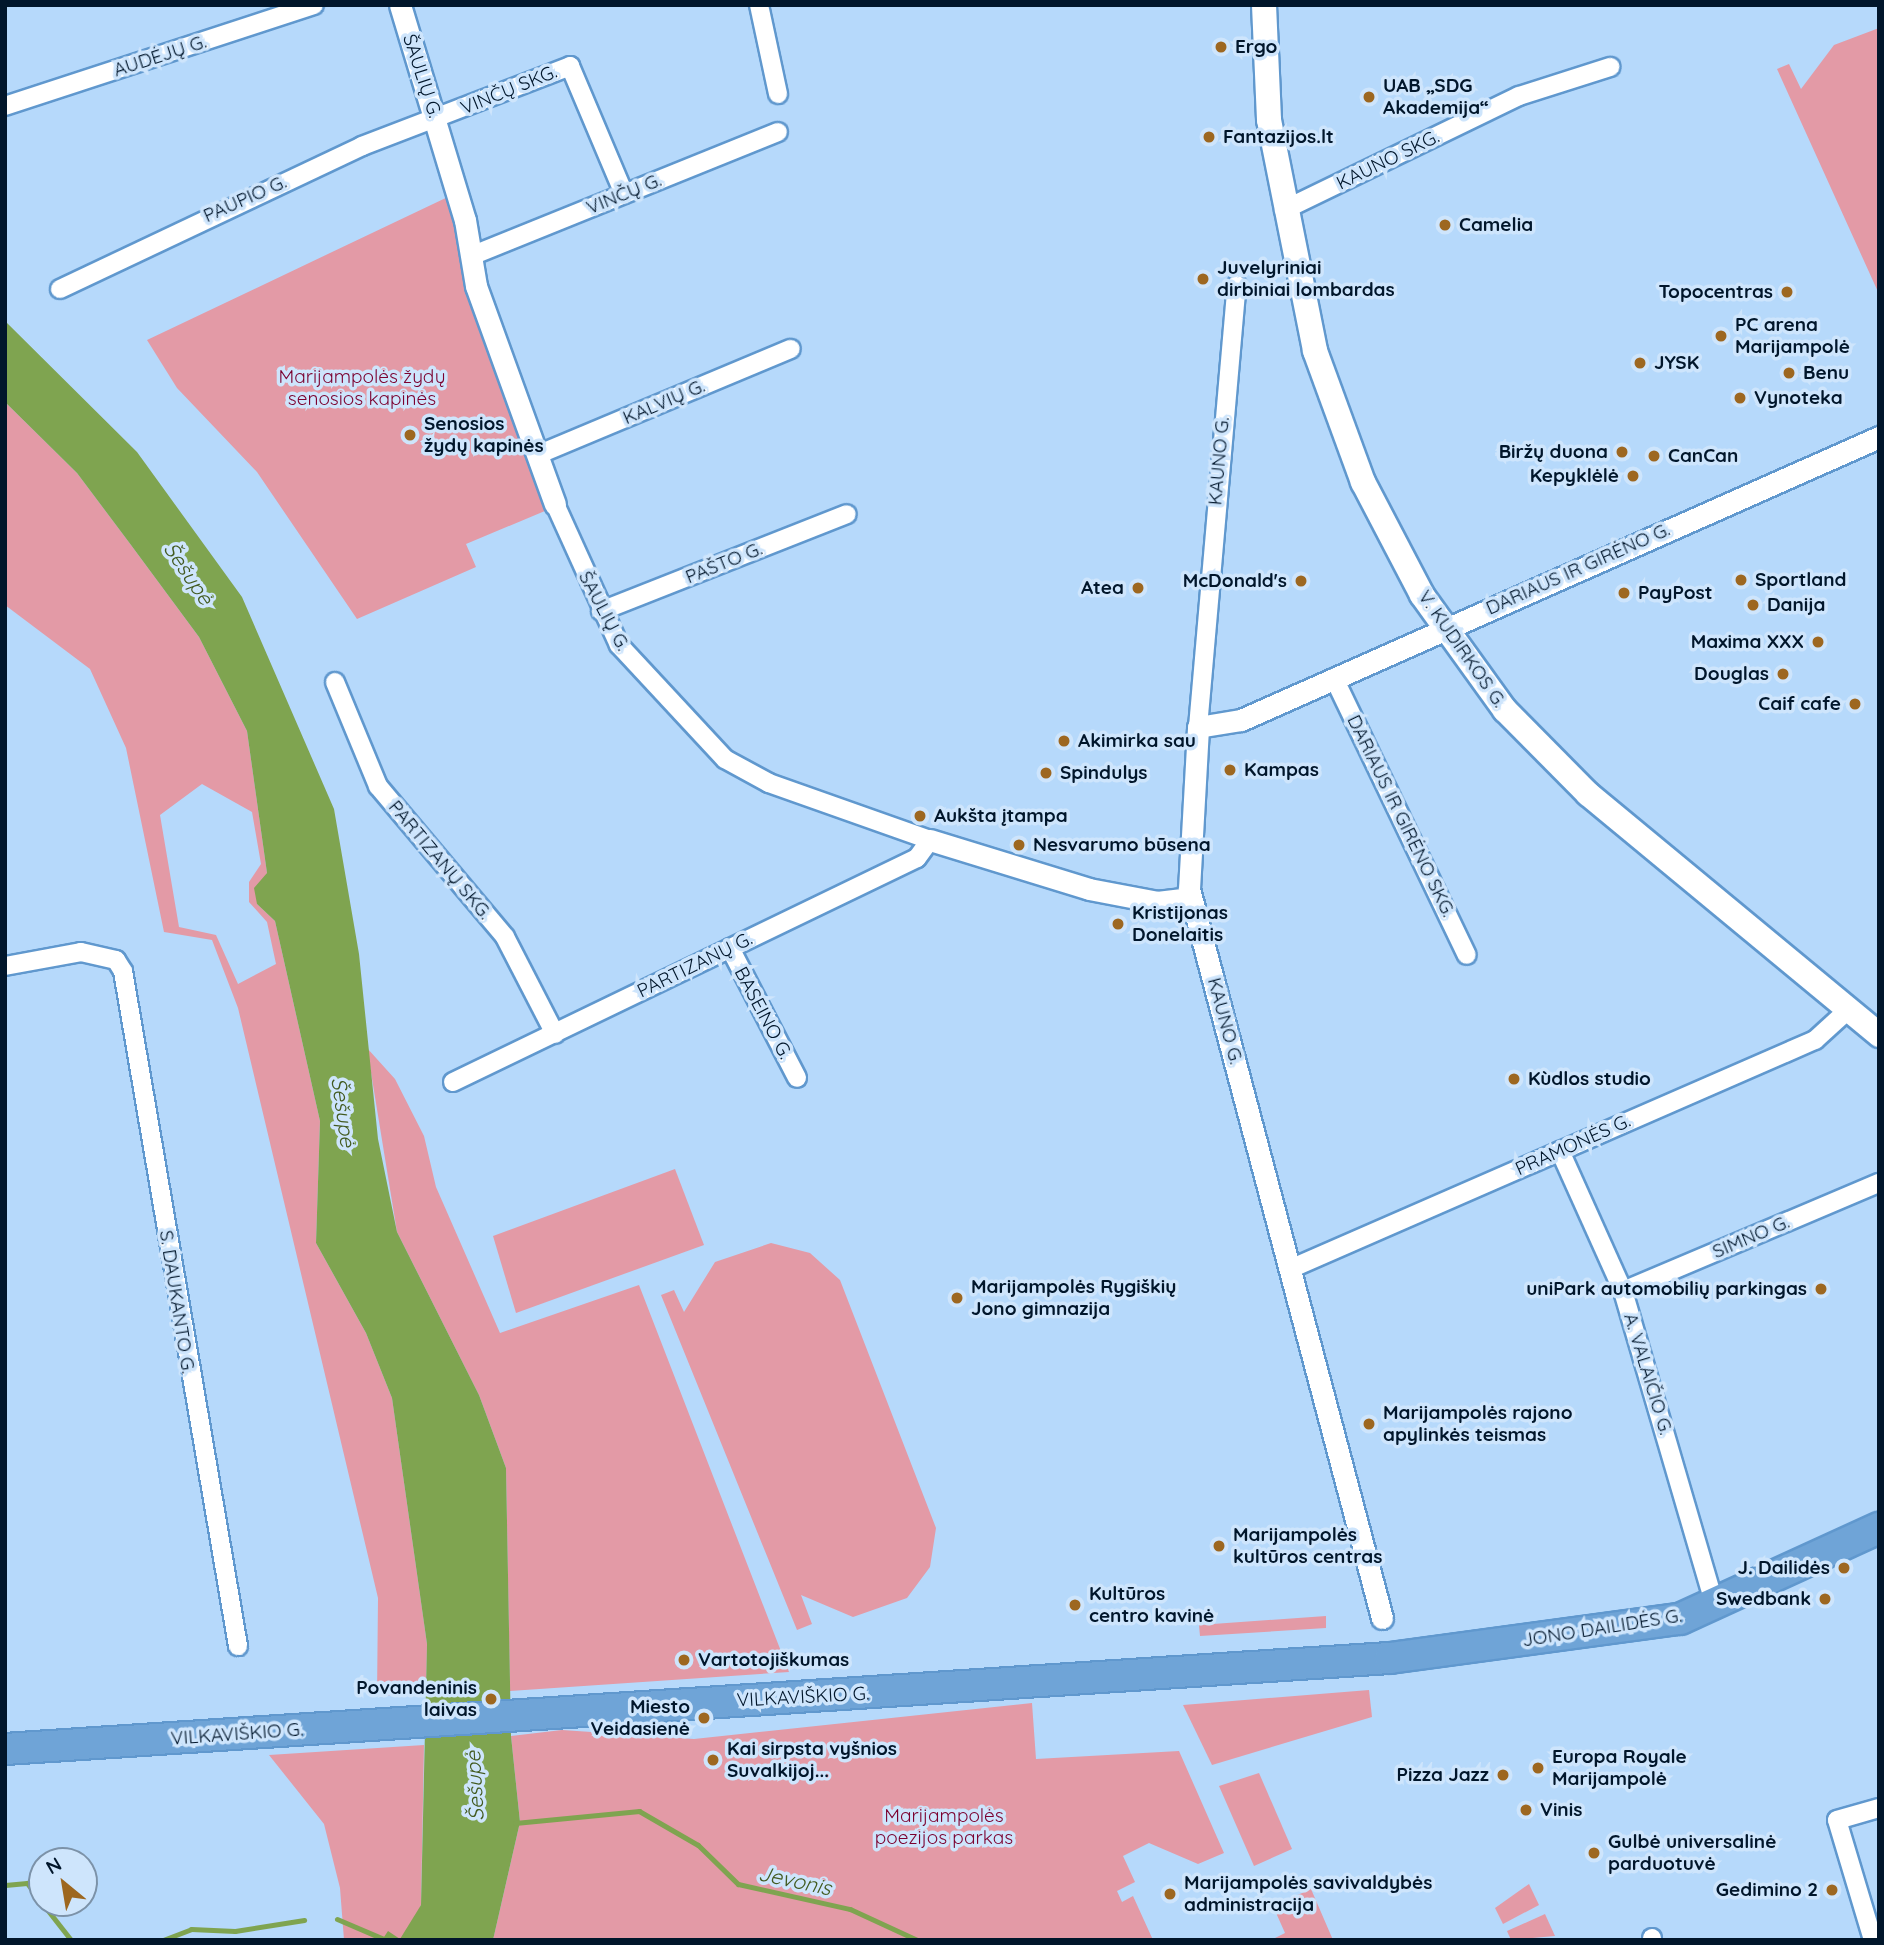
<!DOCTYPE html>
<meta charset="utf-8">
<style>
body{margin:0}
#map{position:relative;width:1884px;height:1945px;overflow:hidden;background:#b6d9fb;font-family:Quicksand,sans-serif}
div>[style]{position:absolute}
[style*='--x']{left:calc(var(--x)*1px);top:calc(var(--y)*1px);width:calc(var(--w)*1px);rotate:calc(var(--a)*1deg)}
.green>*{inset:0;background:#e39aa6}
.water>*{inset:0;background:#7fa450}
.stream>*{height:5px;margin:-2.5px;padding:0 2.5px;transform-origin:2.5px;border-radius:2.5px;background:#7fa450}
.roads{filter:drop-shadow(2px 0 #6098ce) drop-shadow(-2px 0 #6098ce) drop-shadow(0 2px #6098ce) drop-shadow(0 -2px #6098ce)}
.minor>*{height:18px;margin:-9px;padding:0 9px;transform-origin:9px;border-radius:9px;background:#fff}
.tertiary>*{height:21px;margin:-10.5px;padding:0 10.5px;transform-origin:10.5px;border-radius:10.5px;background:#fff}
.secondary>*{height:24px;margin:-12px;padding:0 12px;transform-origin:12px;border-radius:12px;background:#fff}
.trunk>*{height:30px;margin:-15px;padding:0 15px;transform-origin:15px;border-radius:15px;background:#6fa4d7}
.dots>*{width:19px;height:19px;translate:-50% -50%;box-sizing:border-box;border:4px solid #cee5fc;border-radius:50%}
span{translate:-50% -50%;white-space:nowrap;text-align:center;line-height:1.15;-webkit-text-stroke:7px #cee5fc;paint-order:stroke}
.poi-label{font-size:19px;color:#01162b;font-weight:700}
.left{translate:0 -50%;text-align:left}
.right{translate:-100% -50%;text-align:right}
.street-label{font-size:19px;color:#01162b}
.park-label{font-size:19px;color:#7b002f}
.water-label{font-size:21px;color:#425a1f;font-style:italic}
.frame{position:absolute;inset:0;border:7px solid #01162b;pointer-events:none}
.north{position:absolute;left:28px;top:1847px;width:70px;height:70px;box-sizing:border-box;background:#cee5fc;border:2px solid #7c92a8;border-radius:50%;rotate:330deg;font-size:19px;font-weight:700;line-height:28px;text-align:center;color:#01162b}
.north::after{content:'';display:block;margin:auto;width:24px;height:32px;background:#9d6720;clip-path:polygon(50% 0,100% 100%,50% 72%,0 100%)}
</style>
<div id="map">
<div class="green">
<i style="clip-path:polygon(1879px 28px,1879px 294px,1777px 69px,1789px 64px,1801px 89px,1834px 45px)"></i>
<i style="clip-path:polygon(452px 195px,552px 508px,466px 544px,476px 567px,357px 619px,257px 472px,177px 388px,147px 340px)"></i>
<i style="clip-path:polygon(evenodd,5px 402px,77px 473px,131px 545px,199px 637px,247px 731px,267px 873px,257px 904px,275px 921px,320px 1121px,316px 1243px,366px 1333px,392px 1398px,427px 1644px,426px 1693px,377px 1696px,378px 1598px,238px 1008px,212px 940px,164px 932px,126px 748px,90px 669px,5px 605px,5px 402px,202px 784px,252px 812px,261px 864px,249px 882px,249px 902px,267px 922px,276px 964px,238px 984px,216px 935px,179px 927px,160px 815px,202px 784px)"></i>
<i style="clip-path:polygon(367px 1048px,395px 1079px,424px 1136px,436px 1187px,500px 1333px,639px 1285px,789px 1672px,510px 1691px,506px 1468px,479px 1395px,397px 1232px)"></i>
<i style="clip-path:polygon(675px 1169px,704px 1245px,516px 1313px,493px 1236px)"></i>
<i style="clip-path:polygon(771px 1243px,810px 1253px,840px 1280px,936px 1528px,930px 1567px,907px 1598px,853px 1617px,801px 1595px,812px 1624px,797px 1630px,661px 1295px,674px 1290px,684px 1312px,715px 1262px)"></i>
<i style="clip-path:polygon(1326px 1616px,1326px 1628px,1200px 1636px,1199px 1625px)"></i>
<i style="clip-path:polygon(1369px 1690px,1372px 1717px,1212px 1765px,1183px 1705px)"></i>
<i style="clip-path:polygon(1032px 1703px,1036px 1759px,1179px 1751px,1224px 1853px,1198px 1864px,1149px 1843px,1123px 1856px,1135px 1882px,1117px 1891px,1122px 1902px,1133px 1896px,1153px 1940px,493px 1940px,520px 1822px,511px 1736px,562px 1730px,694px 1739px)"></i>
<i style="clip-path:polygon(424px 1745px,421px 1905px,412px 1928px,400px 1940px,344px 1940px,340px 1888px,324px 1824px,269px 1755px)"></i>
<i style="clip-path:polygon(1259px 1773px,1292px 1849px,1254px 1866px,1219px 1786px)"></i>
<i style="clip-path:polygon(1529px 1884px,1539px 1905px,1503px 1924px,1495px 1908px)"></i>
<i style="clip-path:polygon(1311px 1889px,1333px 1940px,1271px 1940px,1285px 1933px,1273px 1906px)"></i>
<i style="clip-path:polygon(1545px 1914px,1555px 1936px,1511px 1940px,1507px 1931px)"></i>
</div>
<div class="water">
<i style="clip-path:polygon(5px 321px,137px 452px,242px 597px,334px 809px,359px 954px,378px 1139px,397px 1232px,479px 1395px,506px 1468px,511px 1736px,520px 1822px,493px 1940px,382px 1940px,388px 1931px,400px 1939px,421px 1905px,427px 1644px,392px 1398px,366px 1333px,316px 1243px,320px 1121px,275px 921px,257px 904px,254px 888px,267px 873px,247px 731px,199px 637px,131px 545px,77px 473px,5px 402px)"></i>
</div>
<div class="stream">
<i style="--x:515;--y:1823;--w:125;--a:-5.5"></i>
<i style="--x:639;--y:1811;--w:68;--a:30"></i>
<i style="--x:698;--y:1845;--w:56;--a:44.3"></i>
<i style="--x:738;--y:1884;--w:115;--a:12.6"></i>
<i style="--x:850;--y:1909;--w:74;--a:24.8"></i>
<i style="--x:5;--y:1885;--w:22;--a:-5"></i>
<i style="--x:27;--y:1883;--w:25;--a:53"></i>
<i style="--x:42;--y:1903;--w:47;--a:51.9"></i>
<i style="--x:337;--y:1919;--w:53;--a:23.2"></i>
<i style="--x:163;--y:1940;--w:30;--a:-21"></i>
<i style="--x:191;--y:1929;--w:44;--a:2.6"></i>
<i style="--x:235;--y:1931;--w:70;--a:-9.1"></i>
</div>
<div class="roads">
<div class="minor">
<i style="--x:759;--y:5;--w:91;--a:77.9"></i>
<i style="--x:5;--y:106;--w:325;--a:-18.1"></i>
<i style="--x:1284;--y:210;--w:261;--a:-25.9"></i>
<i style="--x:1519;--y:96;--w:96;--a:-17.7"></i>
<i style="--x:471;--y:256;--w:331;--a:-22"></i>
<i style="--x:60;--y:289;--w:334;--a:-25.3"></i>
<i style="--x:362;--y:146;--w:223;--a:-21"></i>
<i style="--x:570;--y:66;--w:139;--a:67.1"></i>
<i style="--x:537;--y:455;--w:275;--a:-22.7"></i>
<i style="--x:601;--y:611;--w:264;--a:-21.5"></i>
<i style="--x:1334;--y:678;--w:307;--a:64.4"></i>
<i style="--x:335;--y:682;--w:113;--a:67.5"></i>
<i style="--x:378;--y:786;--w:197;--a:49.9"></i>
<i style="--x:505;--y:937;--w:109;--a:62.7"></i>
<i style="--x:1198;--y:727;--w:444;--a:-85"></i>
<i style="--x:730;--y:948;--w:146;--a:62.7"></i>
<i style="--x:5;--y:966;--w:77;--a:-10.4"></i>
<i style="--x:81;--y:952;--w:36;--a:13"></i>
<i style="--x:116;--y:960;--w:13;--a:58"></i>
<i style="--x:123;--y:971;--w:685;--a:80.33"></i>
<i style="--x:453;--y:1082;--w:515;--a:-25.77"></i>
<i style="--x:917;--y:858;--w:22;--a:-54"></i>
<i style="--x:930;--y:840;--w:171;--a:-160.5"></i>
<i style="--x:769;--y:783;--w:50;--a:-151.4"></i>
<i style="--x:725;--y:759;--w:156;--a:-132.9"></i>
<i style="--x:619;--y:645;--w:155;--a:-114.4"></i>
<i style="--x:1560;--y:1151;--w:154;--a:65.8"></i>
<i style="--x:1623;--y:1291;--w:327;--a:73.7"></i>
<i style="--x:1290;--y:1269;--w:573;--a:-23.57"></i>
<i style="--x:1815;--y:1040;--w:45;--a:-42.3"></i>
<i style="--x:1623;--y:1291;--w:278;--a:-22.9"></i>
<i style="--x:1652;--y:1938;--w:2;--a:90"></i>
<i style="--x:1873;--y:1940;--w:125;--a:-106.7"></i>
<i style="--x:1837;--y:1820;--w:44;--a:-15.9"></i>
</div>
<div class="tertiary">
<i style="--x:400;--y:5;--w:225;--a:73.2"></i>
<i style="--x:465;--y:220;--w:67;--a:80.5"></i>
<i style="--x:476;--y:286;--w:232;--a:70.1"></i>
<i style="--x:930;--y:840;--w:166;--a:17.1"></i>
<i style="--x:1089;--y:889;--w:69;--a:10.8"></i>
<i style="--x:1157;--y:902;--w:34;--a:-7"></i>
<i style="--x:1382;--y:1618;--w:754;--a:-104.83"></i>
<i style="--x:1189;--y:889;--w:162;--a:-86.8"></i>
<i style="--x:1198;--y:727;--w:44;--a:-9.2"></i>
<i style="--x:1241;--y:720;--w:698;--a:-23.92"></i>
</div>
<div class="secondary">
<i style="--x:1264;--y:5;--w:115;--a:87.5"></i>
<i style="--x:1269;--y:120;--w:236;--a:78.7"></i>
<i style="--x:1315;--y:351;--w:140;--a:69.9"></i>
<i style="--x:1363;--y:482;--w:127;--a:62.4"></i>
<i style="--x:1422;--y:595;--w:142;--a:54.2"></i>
<i style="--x:1505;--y:710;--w:118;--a:45.3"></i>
<i style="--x:1588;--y:794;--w:378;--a:39.6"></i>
</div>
<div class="trunk">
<i style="--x:5;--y:1749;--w:1388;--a:-3.76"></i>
<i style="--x:1390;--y:1658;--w:293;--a:-7.7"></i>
<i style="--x:1680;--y:1619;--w:219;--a:-24.6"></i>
</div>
</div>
<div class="dots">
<i style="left:1221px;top:47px;background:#9d6720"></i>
<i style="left:1369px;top:97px;background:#9d6720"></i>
<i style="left:1209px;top:137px;background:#9d6720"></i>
<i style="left:1445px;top:225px;background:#9d6720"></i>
<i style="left:1203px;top:279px;background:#9d6720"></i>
<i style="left:1787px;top:292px;background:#9d6720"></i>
<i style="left:1721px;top:336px;background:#9d6720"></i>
<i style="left:1640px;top:363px;background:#9d6720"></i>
<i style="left:1789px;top:373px;background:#9d6720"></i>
<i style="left:1740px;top:398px;background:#9d6720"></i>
<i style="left:410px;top:435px;background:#9d6720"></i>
<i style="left:1622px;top:452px;background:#9d6720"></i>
<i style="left:1654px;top:456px;background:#9d6720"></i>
<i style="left:1633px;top:476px;background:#9d6720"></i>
<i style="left:1741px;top:580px;background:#9d6720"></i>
<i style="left:1301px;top:581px;background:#9d6720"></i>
<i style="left:1138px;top:588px;background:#9d6720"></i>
<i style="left:1624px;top:593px;background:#9d6720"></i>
<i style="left:1753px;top:605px;background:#9d6720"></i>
<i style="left:1818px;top:642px;background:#9d6720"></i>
<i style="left:1783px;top:674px;background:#9d6720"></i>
<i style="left:1855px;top:704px;background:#9d6720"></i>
<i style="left:1064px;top:741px;background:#9d6720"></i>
<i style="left:1230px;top:770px;background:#9d6720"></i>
<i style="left:1046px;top:773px;background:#9d6720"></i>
<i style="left:920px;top:816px;background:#9d6720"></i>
<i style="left:1019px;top:845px;background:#9d6720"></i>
<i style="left:1118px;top:924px;background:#9d6720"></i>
<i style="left:1514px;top:1079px;background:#9d6720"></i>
<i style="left:1821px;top:1289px;background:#9d6720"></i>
<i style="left:957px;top:1298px;background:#9d6720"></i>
<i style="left:1369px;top:1424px;background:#9d6720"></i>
<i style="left:1219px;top:1546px;background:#9d6720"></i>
<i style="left:1844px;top:1568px;background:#9d6720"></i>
<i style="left:1825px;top:1599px;background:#9d6720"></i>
<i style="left:1075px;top:1605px;background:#9d6720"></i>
<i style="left:684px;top:1660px;background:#9d6720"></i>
<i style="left:491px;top:1699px;background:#9d6720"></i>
<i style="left:704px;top:1718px;background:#9d6720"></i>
<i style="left:713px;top:1760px;background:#9d6720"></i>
<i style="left:1538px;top:1768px;background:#9d6720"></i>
<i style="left:1503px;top:1775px;background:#9d6720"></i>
<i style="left:1526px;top:1810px;background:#9d6720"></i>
<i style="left:1594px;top:1853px;background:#9d6720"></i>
<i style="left:1832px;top:1890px;background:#9d6720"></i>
<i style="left:1170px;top:1894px;background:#9d6720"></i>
</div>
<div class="poi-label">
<span class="left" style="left:1235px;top:47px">Ergo</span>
<span class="left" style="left:1383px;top:97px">UAB „SDG<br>Akademija“</span>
<span class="left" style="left:1223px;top:137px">Fantazijos.lt</span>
<span class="left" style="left:1459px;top:225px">Camelia</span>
<span class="left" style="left:1217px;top:279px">Juvelyriniai<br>dirbiniai lombardas</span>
<span class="right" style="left:1773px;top:292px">Topocentras</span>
<span class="left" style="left:1735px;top:336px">PC arena<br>Marijampolė</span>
<span class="left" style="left:1654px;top:363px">JYSK</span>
<span class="left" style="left:1803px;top:373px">Benu</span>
<span class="left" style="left:1754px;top:398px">Vynoteka</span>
<span class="left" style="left:424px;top:435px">Senosios<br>žydų kapinės</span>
<span class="right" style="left:1608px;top:452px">Biržų duona</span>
<span class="left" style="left:1668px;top:456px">CanCan</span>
<span class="right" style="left:1619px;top:476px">Kepyklėlė</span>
<span class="left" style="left:1755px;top:580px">Sportland</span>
<span class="right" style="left:1287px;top:581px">McDonald's</span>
<span class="right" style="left:1124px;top:588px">Atea</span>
<span class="left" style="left:1638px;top:593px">PayPost</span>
<span class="left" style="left:1767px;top:605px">Danija</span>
<span class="right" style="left:1804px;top:642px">Maxima XXX</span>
<span class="right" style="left:1769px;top:674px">Douglas</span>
<span class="right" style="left:1841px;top:704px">Caif cafe</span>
<span class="left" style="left:1078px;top:741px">Akimirka sau</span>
<span class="left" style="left:1244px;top:770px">Kampas</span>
<span class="left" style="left:1060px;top:773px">Spindulys</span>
<span class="left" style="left:934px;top:816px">Aukšta įtampa</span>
<span class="left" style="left:1033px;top:845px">Nesvarumo būsena</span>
<span class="left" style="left:1132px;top:924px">Kristijonas<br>Donelaitis</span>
<span class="left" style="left:1528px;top:1079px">Kùdlos studio</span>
<span class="left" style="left:971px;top:1298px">Marijampolės Rygiškių<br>Jono gimnazija</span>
<span class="right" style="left:1807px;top:1289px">uniPark automobilių parkingas</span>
<span class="left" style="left:1383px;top:1424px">Marijampolės rajono<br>apylinkės teismas</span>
<span class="left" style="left:1233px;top:1546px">Marijampolės<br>kultūros centras</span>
<span class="right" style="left:1830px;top:1568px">J. Dailidės</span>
<span class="left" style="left:1089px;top:1605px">Kultūros<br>centro kavinė</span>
<span class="right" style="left:1811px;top:1599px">Swedbank</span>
<span class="left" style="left:698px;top:1660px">Vartotojiškumas</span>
<span class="right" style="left:477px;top:1699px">Povandeninis<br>laivas</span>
<span class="right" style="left:690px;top:1718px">Miesto<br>Veidasienė</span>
<span class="left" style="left:727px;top:1760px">Kai sirpsta vyšnios<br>Suvalkijoj...</span>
<span class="left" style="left:1552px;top:1768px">Europa Royale<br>Marijampolė</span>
<span class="right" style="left:1489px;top:1775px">Pizza Jazz</span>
<span class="left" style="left:1540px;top:1810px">Vinis</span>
<span class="left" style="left:1608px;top:1853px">Gulbė universalinė<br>parduotuvė</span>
<span class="left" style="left:1184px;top:1894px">Marijampolės savivaldybės<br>administracija</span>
<span class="right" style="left:1818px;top:1890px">Gedimino 2</span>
</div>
<div class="street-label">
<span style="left:160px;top:56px;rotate:-18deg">AUDĖJŲ G.</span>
<span style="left:422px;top:76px;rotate:72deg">ŠAULIŲ G.</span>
<span style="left:509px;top:90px;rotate:-22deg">VINČŲ SKG.</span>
<span style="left:1388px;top:160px;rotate:-26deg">KAUNO SKG.</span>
<span style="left:624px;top:194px;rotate:-22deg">VINČŲ G.</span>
<span style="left:245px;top:199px;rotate:-24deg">PAUPIO G.</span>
<span style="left:664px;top:402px;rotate:-23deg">KALVIŲ G.</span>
<span style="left:1219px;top:461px;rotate:-85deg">KAUNO G.</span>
<span style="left:724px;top:563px;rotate:-22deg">PAŠTO G.</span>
<span style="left:1578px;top:569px;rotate:-24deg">DARIAUS IR GIRĖNO G.</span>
<span style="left:604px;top:611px;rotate:62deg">ŠAULIŲ G.</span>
<span style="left:1462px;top:649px;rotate:55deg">V. KUDIRKOS G.</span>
<span style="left:1401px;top:816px;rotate:64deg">DARIAUS IR GIRĖNO SKG.</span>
<span style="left:440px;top:860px;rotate:50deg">PARTIZANŲ SKG.</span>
<span style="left:695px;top:965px;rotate:-26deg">PARTIZANŲ G.</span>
<span style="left:763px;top:1013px;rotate:62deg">BASEINO G.</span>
<span style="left:1225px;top:1021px;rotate:75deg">KAUNO G.</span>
<span style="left:1573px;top:1145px;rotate:-24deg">PRAMONĖS G.</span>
<span style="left:1751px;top:1237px;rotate:-23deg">SIMNO G.</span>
<span style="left:177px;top:1302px;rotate:81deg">S. DAUKANTO G.</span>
<span style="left:1648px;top:1374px;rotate:73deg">A. VALAIČIO G.</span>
<span style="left:1602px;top:1628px;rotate:-9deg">JONO DAILIDĖS G.</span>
<span style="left:803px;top:1697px;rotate:-3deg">VILKAVIŠKIO G.</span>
<span style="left:237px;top:1734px;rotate:-4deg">VILKAVIŠKIO G.</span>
</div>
<div class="park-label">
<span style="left:362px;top:388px">Marijampolės žydų<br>senosios kapinės</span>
<span style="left:944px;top:1827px">Marijampolės<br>poezijos parkas</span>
</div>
<div class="water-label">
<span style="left:189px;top:573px;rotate:56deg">Šešupė</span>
<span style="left:344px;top:1112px;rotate:82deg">Šešupė</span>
<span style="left:474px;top:1786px;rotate:-93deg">Šešupė</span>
<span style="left:795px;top:1880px;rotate:12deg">Jevonis</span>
</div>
<div class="frame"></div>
<div class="north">N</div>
</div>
